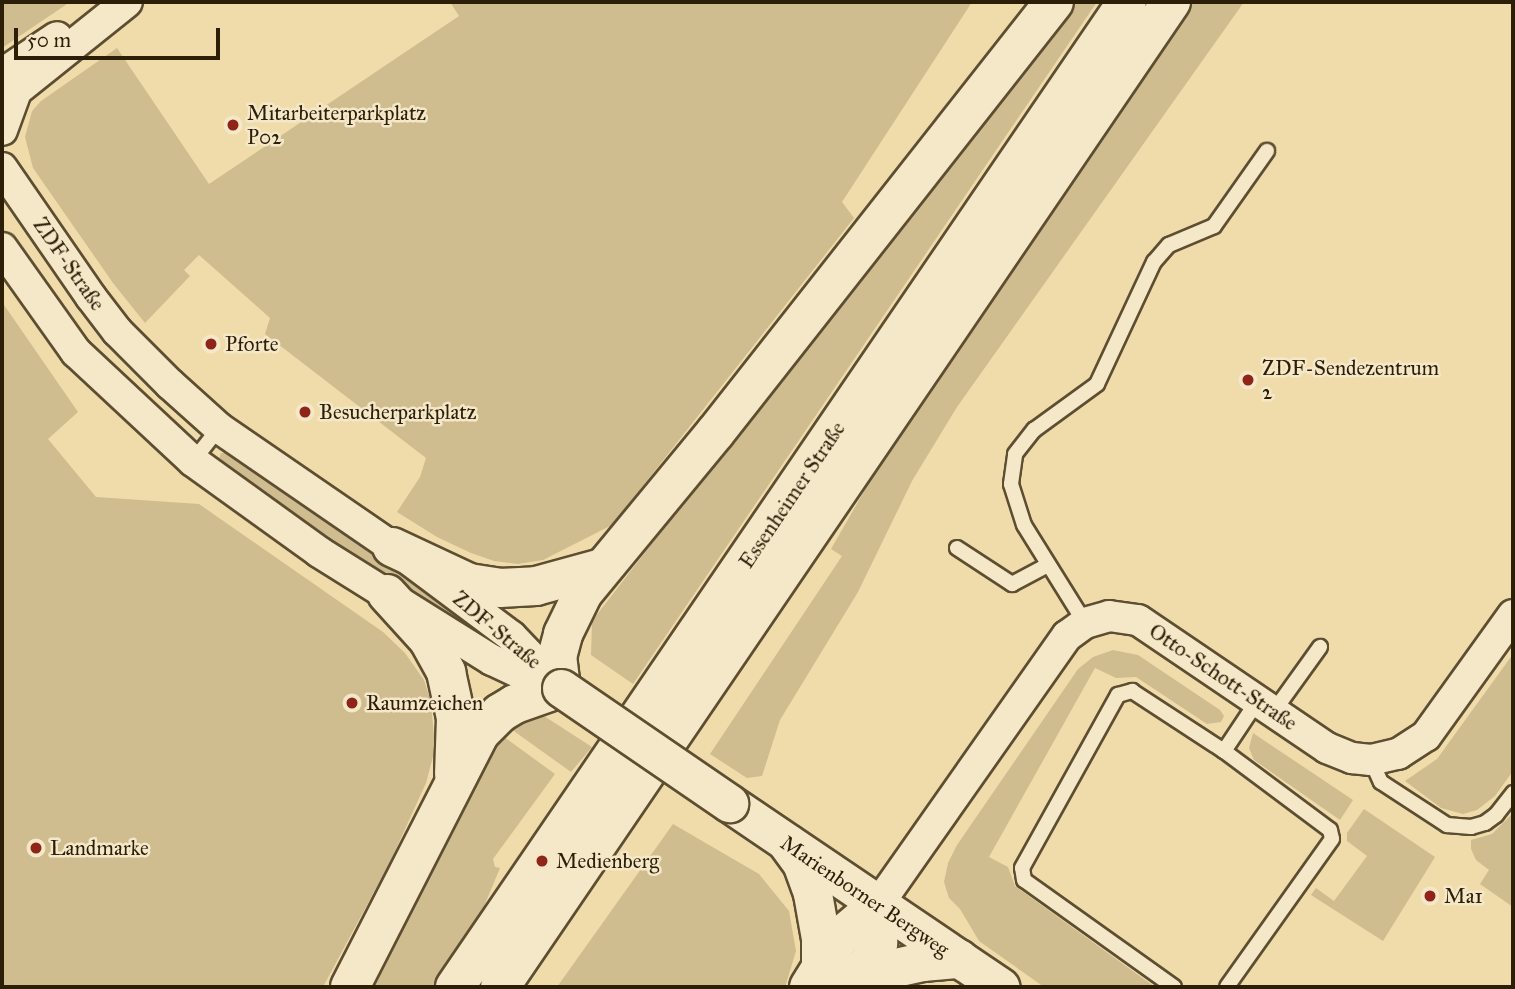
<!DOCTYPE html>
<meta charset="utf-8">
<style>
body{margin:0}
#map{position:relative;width:1515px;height:989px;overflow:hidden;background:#f0dcab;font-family:"IM FELL Great Primer",serif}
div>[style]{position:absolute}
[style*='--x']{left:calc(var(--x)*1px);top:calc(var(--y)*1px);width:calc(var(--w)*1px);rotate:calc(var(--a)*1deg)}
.green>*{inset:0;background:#cfbc8f}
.roads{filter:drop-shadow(2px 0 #5e4e31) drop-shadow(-2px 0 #5e4e31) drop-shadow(0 2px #5e4e31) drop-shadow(0 -2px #5e4e31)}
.service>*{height:14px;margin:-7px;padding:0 7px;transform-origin:7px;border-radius:7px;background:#f5e8c8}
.minor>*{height:30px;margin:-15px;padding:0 15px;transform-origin:15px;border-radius:15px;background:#f5e8c8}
.tertiary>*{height:37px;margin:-18.5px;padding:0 18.5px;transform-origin:18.5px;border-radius:18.5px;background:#f5e8c8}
.secondary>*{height:38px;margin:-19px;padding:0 19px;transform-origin:19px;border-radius:19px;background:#f5e8c8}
.bridges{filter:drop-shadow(2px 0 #5e4e31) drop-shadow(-2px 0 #5e4e31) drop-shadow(0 2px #5e4e31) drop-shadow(0 -2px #5e4e31)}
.tertiary-bridge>*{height:37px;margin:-18.5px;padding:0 18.5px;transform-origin:18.5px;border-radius:18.5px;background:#f5e8c8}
.dots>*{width:19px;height:19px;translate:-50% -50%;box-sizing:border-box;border:4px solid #f5e8c8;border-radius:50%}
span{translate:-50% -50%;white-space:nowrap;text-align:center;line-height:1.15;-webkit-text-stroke:5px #f5e8c8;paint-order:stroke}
.poi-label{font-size:21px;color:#2d1e08}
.left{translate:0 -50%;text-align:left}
.street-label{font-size:21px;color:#2d1e08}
.frame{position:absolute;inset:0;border:4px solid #2d1e08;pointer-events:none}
.scale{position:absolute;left:14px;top:28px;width:206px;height:32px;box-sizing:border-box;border:4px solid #2d1e08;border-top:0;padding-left:9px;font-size:21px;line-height:24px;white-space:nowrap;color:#2d1e08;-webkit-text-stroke:5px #f5e8c8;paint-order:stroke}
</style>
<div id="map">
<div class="green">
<i style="clip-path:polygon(2px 2px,70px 2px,2px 48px)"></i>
<i style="clip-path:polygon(450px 2px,972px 2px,842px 202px,854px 218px,612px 525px,543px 560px,518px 564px,494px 561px,471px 553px,437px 537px,397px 512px,420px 477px,426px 458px,265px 334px,270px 318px,199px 255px,184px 270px,190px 276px,145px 323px,113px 283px,33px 168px,25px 137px,32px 111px,41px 101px,117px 48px,209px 184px,459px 16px)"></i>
<i style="clip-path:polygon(1071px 2px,1097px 2px,633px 684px,591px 655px,592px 621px)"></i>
<i style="clip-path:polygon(1191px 2px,1244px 2px,957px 407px,912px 481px,858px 592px,780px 720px,762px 776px,747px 778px,710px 754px,842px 556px,831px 549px,901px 427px)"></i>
<i style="clip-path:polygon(2px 302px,78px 412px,48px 439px,96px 497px,199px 504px,383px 632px,405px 653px,424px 680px,431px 702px,435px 749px,426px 783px,390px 862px,323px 987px,2px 987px)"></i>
<i style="clip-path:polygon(221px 453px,228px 453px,495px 636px,497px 643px,494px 649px,258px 491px,218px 462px)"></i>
<i style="clip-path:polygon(1113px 650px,1138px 655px,1220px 710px,1224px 716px,1221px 722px,1207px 724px,1136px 677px,1116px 678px,1095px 668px,989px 857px,1008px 867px,1015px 886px,1155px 987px,1044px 987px,979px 941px,960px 909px,949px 898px,944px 882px,948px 863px,957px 845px,1078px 669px,1093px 657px)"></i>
<i style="clip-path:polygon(1513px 654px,1513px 771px,1495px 796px,1477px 810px,1463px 814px,1441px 808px,1405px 781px,1437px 759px)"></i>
<i style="clip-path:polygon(544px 716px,592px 747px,571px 772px,511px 729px,520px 722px)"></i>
<i style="clip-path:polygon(1253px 733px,1353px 800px,1340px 820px,1254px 760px,1249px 748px)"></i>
<i style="clip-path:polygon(500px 734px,555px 774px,493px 859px,495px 867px,500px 868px,475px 928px,435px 987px,367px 987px)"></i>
<i style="clip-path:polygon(1364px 809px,1435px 857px,1383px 941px,1311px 895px,1316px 888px,1334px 901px,1367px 856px,1347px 841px,1347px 833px)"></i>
<i style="clip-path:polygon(1513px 813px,1513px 907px,1480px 884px,1489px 870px,1476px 860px,1471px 849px,1471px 840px,1492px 834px)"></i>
<i style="clip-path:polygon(673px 824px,759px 874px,789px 911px,796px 951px,785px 987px,557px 987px)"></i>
</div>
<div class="roads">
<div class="service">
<i style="--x:193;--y:461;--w:42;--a:-51.8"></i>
<i style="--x:957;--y:548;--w:66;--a:33.2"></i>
<i style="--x:1012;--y:584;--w:40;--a:-28"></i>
<i style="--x:1085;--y:623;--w:115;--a:-121.9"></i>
<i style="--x:1024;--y:525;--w:43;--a:-107.6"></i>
<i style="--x:1011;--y:484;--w:30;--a:-82"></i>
<i style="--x:1015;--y:454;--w:31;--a:-52"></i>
<i style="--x:1034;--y:430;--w:78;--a:-36.1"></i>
<i style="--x:1097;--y:384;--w:135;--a:-65"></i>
<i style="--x:1154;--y:262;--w:23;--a:-49"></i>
<i style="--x:1169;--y:245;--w:49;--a:-22.9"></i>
<i style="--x:1214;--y:226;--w:92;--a:-54.8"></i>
<i style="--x:1274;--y:711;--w:79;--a:-54.3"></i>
<i style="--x:1224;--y:751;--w:61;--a:-56.3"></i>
<i style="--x:1371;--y:760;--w:24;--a:66"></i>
<i style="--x:1381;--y:782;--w:79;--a:33.1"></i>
<i style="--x:1447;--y:825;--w:24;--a:5"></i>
<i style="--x:1471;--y:827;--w:15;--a:-16"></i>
<i style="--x:1485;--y:823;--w:14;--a:-36"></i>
<i style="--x:1496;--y:815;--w:28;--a:-52"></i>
<i style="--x:1174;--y:987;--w:184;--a:-144.5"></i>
<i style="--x:1024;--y:880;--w:12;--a:-99"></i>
<i style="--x:1022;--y:868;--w:198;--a:-61"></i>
<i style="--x:1118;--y:695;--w:15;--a:-16"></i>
<i style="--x:1132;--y:691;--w:110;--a:33.1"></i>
<i style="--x:1224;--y:751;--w:132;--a:36.7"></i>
<i style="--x:1330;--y:830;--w:9;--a:77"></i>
<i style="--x:1332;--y:839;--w:181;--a:125.4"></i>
</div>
<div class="minor">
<i style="--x:2;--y:74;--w:66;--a:-33.9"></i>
<i style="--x:2;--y:102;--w:160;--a:-38.7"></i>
<i style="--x:2;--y:130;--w:38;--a:-70"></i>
<i style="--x:2;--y:168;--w:157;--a:55.4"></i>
<i style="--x:91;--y:297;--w:43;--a:52.6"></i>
<i style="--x:117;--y:331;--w:75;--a:45"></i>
<i style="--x:170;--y:384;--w:66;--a:41.9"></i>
<i style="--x:219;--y:428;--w:210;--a:34.5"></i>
<i style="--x:392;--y:547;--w:149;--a:36.8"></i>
<i style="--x:511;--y:636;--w:72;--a:46.1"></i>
<i style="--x:2;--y:248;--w:128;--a:54.6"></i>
<i style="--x:76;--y:352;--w:160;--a:43"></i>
<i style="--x:193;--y:461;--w:155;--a:35.8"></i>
<i style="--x:319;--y:552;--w:204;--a:32"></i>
<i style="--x:492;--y:660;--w:47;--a:24.9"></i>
<i style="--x:535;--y:680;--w:27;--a:17"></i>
<i style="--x:877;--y:906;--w:330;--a:-54.9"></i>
<i style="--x:1067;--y:636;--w:22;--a:-36"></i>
<i style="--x:1085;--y:623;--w:25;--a:-16"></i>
<i style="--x:1109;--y:616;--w:29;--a:8"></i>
<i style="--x:1138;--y:620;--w:228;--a:34.1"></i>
<i style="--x:1327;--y:748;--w:27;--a:22"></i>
<i style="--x:1352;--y:758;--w:19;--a:6"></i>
<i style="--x:1371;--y:760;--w:28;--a:-13"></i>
<i style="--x:1398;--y:754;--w:33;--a:-33"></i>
<i style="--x:1426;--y:736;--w:149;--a:-54.3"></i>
</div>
<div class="tertiary">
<i style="--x:729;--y:803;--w:328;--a:34.1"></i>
</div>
<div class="secondary">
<i style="--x:392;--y:547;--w:85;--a:25.1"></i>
<i style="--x:469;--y:583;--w:31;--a:9"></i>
<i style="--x:500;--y:588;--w:36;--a:-3"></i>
<i style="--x:536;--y:586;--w:68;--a:-15.3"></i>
<i style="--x:387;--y:594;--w:61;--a:47.7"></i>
<i style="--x:428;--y:639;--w:38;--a:61"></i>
<i style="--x:446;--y:672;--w:47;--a:77.7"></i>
<i style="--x:456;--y:718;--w:56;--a:92"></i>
<i style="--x:788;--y:844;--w:24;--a:54"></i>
<i style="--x:802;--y:863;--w:33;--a:70"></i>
<i style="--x:813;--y:894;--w:46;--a:79.9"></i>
<i style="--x:821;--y:939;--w:24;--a:90"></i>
<i style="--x:350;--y:987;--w:285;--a:-62.9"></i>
<i style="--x:480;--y:733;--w:28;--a:-45"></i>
<i style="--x:500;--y:713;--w:17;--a:-31"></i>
<i style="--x:515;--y:704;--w:49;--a:-19.2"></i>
<i style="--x:561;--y:688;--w:31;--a:-97"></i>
<i style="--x:557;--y:657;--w:24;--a:-75"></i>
<i style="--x:563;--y:634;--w:46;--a:-64"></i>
<i style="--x:583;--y:593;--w:207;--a:-50.5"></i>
<i style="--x:715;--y:433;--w:548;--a:-51.81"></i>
<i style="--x:455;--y:987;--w:1192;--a:-55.7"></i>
<i style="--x:500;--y:987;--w:1192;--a:-55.74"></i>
<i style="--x:809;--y:987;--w:59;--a:-58.2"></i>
<i style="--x:840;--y:937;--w:48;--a:-40"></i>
<i style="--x:877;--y:906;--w:37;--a:88"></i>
<i style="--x:878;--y:943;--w:20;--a:114"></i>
<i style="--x:870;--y:961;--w:34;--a:130"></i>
<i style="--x:849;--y:987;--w:37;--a:-26"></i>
<i style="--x:882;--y:971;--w:42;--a:-12.4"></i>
<i style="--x:923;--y:962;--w:36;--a:-5"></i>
</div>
</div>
<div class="bridges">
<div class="tertiary-bridge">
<i style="--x:561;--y:688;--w:204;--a:34.4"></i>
</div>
</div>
<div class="dots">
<i style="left:233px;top:125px;background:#8f2418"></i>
<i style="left:211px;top:344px;background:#8f2418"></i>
<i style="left:1248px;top:380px;background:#8f2418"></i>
<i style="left:305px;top:412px;background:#8f2418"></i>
<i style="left:352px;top:703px;background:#8f2418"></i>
<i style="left:36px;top:848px;background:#8f2418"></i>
<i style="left:542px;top:861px;background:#8f2418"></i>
<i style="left:1430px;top:896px;background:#8f2418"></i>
</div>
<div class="poi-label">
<span class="left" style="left:247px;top:125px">Mitarbeiterparkplatz<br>P02</span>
<span class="left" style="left:225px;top:344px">Pforte</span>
<span class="left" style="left:1262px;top:380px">ZDF-Sendezentrum<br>2</span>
<span class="left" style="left:319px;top:412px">Besucherparkplatz</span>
<span class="left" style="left:366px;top:703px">Raumzeichen</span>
<span class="left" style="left:50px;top:848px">Landmarke</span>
<span class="left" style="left:556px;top:861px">Medienberg</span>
<span class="left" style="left:1444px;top:896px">Ma1</span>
</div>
<div class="street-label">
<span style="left:69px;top:264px;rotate:55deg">ZDF-Straße</span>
<span style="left:792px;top:495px;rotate:-56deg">Essenheimer Straße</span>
<span style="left:497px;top:630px;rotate:40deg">ZDF-Straße</span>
<span style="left:1223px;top:677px;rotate:34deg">Otto-Schott-Straße</span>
<span style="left:865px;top:896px;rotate:34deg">Marienborner Bergweg</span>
</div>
<div class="frame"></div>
<div class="scale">50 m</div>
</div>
